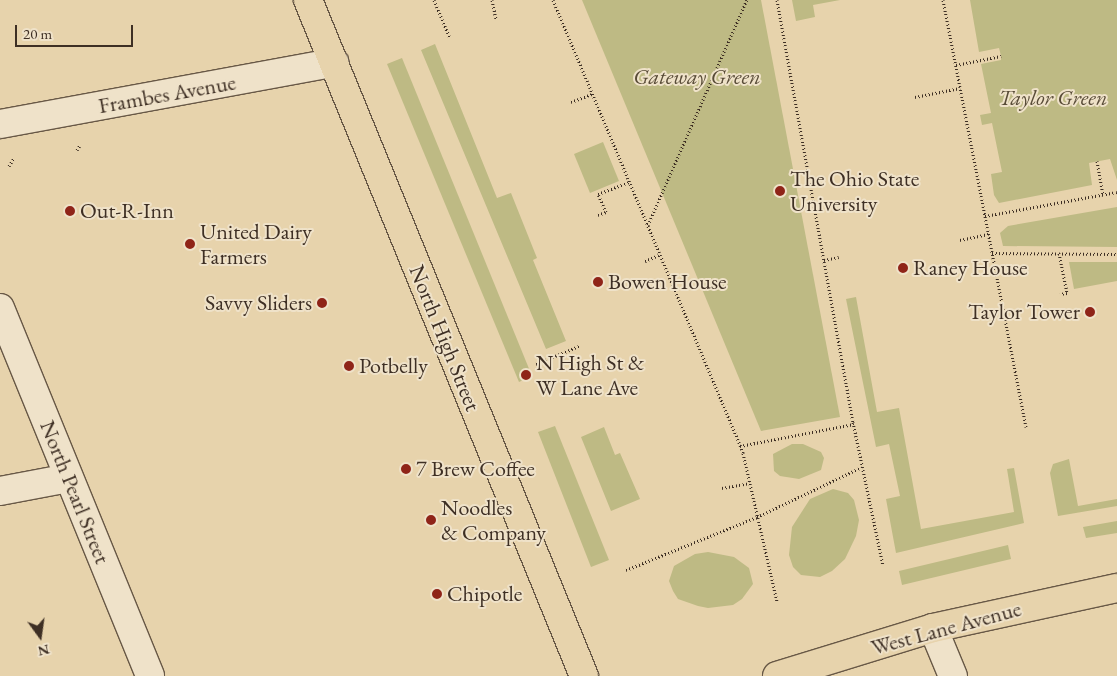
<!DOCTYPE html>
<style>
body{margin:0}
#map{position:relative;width:1117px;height:676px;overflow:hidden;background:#e7d3ac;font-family:"EB Garamond",serif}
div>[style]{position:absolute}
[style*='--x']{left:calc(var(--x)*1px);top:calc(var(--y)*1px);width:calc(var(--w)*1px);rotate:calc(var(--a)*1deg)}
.green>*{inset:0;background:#beba84}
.path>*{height:3px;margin-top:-1.5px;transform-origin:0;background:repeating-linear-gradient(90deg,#3e2f24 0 1px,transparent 0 3.5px)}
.roads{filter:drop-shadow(1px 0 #685846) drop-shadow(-1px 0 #685846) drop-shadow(0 1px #685846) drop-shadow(0 -1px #685846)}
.minor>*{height:28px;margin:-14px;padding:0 14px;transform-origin:14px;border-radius:14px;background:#efe2c9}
.major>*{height:28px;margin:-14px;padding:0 14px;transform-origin:14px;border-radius:14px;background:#e7d3ac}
.dots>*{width:14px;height:14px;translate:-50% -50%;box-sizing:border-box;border:2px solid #efe2c9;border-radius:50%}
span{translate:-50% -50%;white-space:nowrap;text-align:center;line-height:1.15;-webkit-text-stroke:4px #efe2c9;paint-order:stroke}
.park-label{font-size:22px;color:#584b37;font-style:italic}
.street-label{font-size:22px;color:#3e2f24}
.poi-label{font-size:22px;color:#3e2f24}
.left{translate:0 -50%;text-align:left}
.right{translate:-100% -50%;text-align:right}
.north{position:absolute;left:15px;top:611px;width:50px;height:50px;-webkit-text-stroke:4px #efe2c9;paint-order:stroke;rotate:166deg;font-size:14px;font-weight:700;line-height:20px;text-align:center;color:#3e2f24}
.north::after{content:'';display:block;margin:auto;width:18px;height:22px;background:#3e2f24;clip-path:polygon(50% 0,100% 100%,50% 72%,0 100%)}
.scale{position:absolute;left:15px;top:25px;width:118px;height:22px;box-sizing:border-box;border:2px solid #3e2f24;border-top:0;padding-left:6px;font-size:15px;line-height:18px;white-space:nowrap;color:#3e2f24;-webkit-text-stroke:4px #efe2c9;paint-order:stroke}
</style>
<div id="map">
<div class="green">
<i style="clip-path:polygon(582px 0,761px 0,840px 417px,761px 431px)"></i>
<i style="clip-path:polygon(792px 0,840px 0,813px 5px,815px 17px,796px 21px)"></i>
<i style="clip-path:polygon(970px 0,1117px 0,1117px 180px,1110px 159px,1089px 163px,1092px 185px,999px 203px,994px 195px,991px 174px,1002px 172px,992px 123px,982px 125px,980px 115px,991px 113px,981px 64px,1001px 60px,1001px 56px,999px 48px,979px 52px)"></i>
<i style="clip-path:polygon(435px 44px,497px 198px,511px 193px,537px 258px,533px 260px,566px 341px,546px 349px,421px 50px)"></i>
<i style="clip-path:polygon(402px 58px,532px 376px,519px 382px,387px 64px)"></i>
<i style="clip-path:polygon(603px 142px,619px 181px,590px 193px,574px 154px)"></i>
<i style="clip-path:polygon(1117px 207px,1117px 247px,1003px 246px,1000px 233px,1008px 226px)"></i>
<i style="clip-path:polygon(1069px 262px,1117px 262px,1117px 281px,1074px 289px)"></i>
<i style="clip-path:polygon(856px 297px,877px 412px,899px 408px,921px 529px,1014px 512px,1007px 469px,1014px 468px,1024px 523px,896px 553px,886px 499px,900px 496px,889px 444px,876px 447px,846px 299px)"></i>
<i style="clip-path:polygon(555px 426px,609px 560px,591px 567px,538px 432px)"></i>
<i style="clip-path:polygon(604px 427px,615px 455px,620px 453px,640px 499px,611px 511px,581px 437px)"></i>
<i style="clip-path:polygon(792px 444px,803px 444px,821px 452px,824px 458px,821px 470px,799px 479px,780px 476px,774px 471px,773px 454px)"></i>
<i style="clip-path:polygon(1069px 459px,1078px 506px,1117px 499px,1117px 506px,1058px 516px,1050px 473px,1053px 464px)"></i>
<i style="clip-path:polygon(833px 489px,848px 493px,854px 500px,859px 520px,856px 536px,845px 559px,832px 571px,820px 577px,801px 575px,793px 567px,789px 555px,792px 527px,810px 499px)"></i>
<i style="clip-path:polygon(1117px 521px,1117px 533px,1086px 538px,1083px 527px)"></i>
<i style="clip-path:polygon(1008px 545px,1011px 559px,902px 585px,899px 571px)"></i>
<i style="clip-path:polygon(708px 552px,734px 557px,749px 568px,753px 584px,742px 599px,733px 605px,708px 608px,698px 606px,678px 599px,673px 591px,669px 581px,674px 566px,695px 554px)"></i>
</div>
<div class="path">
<i style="--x:434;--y:0;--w:41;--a:67.2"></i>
<i style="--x:492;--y:0;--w:19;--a:78"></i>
<i style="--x:553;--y:0;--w:491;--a:67.2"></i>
<i style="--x:743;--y:453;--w:152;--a:77.1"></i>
<i style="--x:777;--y:0;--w:429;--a:79.8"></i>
<i style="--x:853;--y:422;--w:146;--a:78.2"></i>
<i style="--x:943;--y:0;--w:435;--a:79"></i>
<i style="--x:956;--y:65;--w:46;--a:-11.3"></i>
<i style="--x:915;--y:97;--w:46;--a:-11.3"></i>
<i style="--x:571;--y:102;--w:22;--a:-21"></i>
<i style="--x:77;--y:150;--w:6;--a:-59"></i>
<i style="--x:1097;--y:161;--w:35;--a:80"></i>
<i style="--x:9;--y:166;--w:9;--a:-58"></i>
<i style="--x:598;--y:215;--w:9;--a:-21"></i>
<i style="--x:606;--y:212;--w:20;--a:-114"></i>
<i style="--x:598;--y:194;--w:33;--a:-21"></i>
<i style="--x:985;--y:216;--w:134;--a:-10.3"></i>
<i style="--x:648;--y:225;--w:246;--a:-66.3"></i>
<i style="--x:960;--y:240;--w:29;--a:-12"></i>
<i style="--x:992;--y:253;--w:125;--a:0.5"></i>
<i style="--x:1059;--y:253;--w:41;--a:78.7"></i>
<i style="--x:1067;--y:293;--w:7;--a:172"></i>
<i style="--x:824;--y:260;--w:15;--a:-11"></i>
<i style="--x:645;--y:261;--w:15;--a:-23"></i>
<i style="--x:536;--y:364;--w:47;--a:-22.7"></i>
<i style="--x:740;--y:446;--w:116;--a:-10.9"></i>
<i style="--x:722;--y:488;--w:28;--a:-10"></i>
<i style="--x:626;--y:570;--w:141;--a:-22"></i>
<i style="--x:757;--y:517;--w:116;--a:-25.5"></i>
</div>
<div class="roads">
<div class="minor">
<i style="--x:0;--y:124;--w:340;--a:-10.4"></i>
<i style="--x:0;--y:308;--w:397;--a:67.8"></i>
<i style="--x:0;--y:491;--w:70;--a:-10.7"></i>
<i style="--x:933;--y:628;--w:52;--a:67.4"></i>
</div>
<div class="major">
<i style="--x:308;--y:0;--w:730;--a:67.79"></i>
<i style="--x:777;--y:676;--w:163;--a:-17.1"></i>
<i style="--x:933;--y:628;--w:188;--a:-12.3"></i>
</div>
</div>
<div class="dots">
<i style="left:780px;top:191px;background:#8f2418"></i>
<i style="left:70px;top:211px;background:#8f2418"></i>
<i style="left:190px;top:244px;background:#8f2418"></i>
<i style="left:903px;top:268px;background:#8f2418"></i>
<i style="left:598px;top:282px;background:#8f2418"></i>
<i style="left:322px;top:303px;background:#8f2418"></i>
<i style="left:1090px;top:312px;background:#8f2418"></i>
<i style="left:349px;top:366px;background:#8f2418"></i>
<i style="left:526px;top:375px;background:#8f2418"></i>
<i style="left:406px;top:469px;background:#8f2418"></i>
<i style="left:431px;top:520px;background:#8f2418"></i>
<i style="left:437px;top:594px;background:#8f2418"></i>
</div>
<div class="park-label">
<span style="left:697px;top:77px">Gateway Green</span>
<span style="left:1053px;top:98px">Taylor Green</span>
</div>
<div class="street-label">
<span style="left:167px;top:94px;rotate:-10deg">Frambes Avenue</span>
<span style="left:445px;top:338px;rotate:68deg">North High Street</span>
<span style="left:75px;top:492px;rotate:68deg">North Pearl Street</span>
<span style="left:946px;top:628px;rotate:-15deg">West Lane Avenue</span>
</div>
<div class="poi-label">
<span class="left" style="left:790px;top:191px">The Ohio State<br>University</span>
<span class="left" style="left:80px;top:211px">Out-R-Inn</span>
<span class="left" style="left:200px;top:244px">United Dairy<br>Farmers</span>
<span class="left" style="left:913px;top:268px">Raney House</span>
<span class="left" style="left:608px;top:282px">Bowen House</span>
<span class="right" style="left:312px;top:303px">Savvy Sliders</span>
<span class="right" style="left:1080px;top:312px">Taylor Tower</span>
<span class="left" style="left:536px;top:375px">N High St &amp;<br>W Lane Ave</span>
<span class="left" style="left:359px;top:366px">Potbelly</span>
<span class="left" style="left:416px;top:469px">7 Brew Coffee</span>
<span class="left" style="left:441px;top:520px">Noodles<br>&amp; Company</span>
<span class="left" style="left:447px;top:594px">Chipotle</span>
</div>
<div class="north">N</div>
<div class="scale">20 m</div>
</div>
